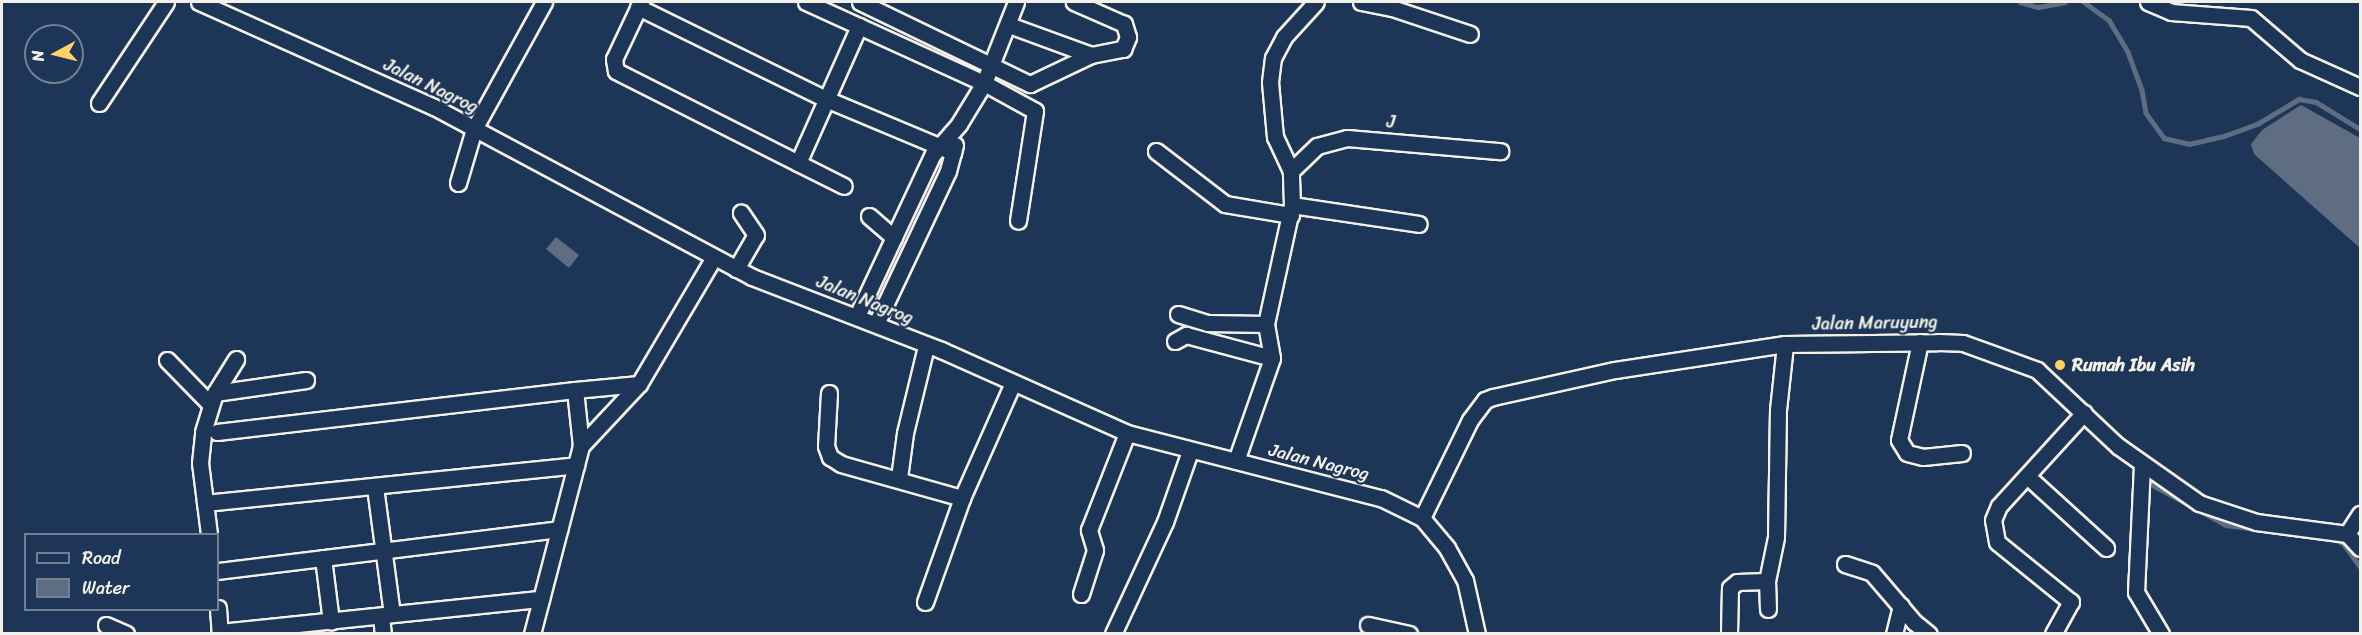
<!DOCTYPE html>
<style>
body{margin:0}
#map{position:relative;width:2362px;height:635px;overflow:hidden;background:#1d3557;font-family:Sriracha,sans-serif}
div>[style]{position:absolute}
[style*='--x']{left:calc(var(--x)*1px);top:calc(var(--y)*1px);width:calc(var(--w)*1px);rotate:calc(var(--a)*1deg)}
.water>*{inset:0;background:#5e6d82}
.stream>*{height:4.5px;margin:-2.25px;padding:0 2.25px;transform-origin:2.25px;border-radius:2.25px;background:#5e6d82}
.roads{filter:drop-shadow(2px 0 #f4f1e8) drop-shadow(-2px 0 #f4f1e8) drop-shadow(0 2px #f4f1e8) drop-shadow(0 -2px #f4f1e8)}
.minor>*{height:15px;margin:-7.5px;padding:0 7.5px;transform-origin:7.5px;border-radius:7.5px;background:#1d3557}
.dots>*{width:16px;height:16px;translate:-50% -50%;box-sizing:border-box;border:3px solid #1d3557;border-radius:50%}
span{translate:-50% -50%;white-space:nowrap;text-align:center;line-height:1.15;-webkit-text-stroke:4.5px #1d3557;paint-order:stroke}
.street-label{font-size:18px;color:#f4f1e8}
.poi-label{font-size:18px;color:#f4f1e8;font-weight:700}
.left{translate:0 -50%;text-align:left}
.frame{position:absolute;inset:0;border:3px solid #f4f1e8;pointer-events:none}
.legend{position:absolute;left:24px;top:533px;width:195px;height:78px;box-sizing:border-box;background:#1d3557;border:2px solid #738091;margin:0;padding:8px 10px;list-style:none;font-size:18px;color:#f4f1e8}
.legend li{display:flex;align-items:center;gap:12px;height:30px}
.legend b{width:30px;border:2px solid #738091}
.north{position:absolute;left:24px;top:24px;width:60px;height:60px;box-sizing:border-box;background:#1d3557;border:2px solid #738091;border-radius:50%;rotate:263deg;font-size:16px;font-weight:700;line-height:24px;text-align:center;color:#f4f1e8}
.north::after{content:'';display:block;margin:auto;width:21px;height:27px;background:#ffd166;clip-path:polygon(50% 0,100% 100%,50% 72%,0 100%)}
</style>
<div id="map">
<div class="water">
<i style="clip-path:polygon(2301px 105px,2360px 138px,2360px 248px,2254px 154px,2251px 144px,2262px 130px)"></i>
<i style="clip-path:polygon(556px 237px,579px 255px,569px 268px,546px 249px)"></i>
</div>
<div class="stream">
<i style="--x:2020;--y:2;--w:19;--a:16"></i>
<i style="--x:2038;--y:7;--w:27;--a:-10"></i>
<i style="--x:2084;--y:2;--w:31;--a:36"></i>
<i style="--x:2109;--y:20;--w:37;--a:59"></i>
<i style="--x:2128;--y:52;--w:40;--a:69.8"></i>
<i style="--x:2142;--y:90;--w:23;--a:80"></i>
<i style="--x:2146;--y:113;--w:31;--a:54"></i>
<i style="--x:2164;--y:138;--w:26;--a:13"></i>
<i style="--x:2189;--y:144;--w:36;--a:-13"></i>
<i style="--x:2224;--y:136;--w:37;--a:-20"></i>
<i style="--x:2259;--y:123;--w:47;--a:-31"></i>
<i style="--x:2299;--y:99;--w:17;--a:10"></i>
<i style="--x:2316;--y:102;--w:52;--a:31.5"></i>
<i style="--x:2149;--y:483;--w:88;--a:28.6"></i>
<i style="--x:2226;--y:525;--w:95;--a:7.3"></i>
<i style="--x:2331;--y:538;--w:13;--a:23"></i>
<i style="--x:2343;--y:543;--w:29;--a:54"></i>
</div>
<div class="roads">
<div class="minor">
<i style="--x:199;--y:2;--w:257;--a:24.1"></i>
<i style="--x:434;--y:107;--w:361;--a:28.1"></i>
<i style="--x:752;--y:277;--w:203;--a:21.1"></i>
<i style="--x:941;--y:350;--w:204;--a:24"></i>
<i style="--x:1127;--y:433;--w:262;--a:14.4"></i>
<i style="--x:1381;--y:498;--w:46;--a:26"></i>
<i style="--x:1422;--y:518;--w:39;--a:50"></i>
<i style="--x:1447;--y:548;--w:37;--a:61"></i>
<i style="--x:1465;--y:580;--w:55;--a:77.5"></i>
<i style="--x:641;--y:2;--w:63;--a:115.3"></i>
<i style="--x:614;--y:59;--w:12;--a:81"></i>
<i style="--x:616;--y:71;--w:204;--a:26.8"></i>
<i style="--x:798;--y:163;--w:150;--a:-66"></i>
<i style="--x:806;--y:2;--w:196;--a:24.5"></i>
<i style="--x:984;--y:83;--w:58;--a:28.8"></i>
<i style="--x:1035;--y:111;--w:111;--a:98.8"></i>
<i style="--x:860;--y:2;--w:189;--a:25.8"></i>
<i style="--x:1030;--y:84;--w:68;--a:-25.4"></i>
<i style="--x:1361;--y:2;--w:32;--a:11"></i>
<i style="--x:1392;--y:8;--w:82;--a:18.4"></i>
<i style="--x:2148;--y:2;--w:25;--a:23"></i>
<i style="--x:2171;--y:12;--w:80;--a:4.3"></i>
<i style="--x:2251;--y:18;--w:65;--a:40.6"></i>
<i style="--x:2300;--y:60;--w:66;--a:24.2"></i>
<i style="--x:638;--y:7;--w:209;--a:26.1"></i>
<i style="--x:826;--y:99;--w:138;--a:22.7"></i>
<i style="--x:1009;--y:25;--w:87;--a:20.1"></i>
<i style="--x:1091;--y:55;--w:33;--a:-11"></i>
<i style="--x:1123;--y:49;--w:13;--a:-67"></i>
<i style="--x:1128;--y:37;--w:14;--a:-107"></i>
<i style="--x:1124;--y:24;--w:55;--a:-156.3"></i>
<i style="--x:99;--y:103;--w:121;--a:-56.4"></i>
<i style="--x:1156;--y:151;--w:87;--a:37.5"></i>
<i style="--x:1225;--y:204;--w:67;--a:9.5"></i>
<i style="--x:798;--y:163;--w:51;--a:26.6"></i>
<i style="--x:1291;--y:171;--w:36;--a:-44"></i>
<i style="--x:1317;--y:146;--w:31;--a:-15"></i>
<i style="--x:1347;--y:138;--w:154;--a:4.9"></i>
<i style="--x:458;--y:183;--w:56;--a:-73.5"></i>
<i style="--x:474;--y:129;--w:145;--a:-61.1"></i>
<i style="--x:1292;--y:205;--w:128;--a:8.5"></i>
<i style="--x:869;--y:216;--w:33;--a:41"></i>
<i style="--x:736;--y:269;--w:39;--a:-60"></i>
<i style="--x:756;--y:235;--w:27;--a:-124"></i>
<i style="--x:1178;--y:314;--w:31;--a:17"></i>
<i style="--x:1208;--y:323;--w:58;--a:1"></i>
<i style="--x:857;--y:316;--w:179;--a:-64.9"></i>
<i style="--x:933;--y:154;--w:40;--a:-49"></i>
<i style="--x:959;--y:124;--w:48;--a:-58.6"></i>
<i style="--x:984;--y:83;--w:87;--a:-68.4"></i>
<i style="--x:876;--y:324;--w:169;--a:-64.8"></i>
<i style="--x:948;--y:171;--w:27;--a:-75"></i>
<i style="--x:1175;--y:341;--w:13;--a:-29"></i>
<i style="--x:1186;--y:335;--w:89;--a:15"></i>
<i style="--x:1920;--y:342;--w:100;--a:102.1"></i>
<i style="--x:1899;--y:440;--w:15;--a:58"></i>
<i style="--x:1907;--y:453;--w:16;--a:14"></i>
<i style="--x:1923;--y:457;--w:39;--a:-6"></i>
<i style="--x:167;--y:360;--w:62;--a:45.7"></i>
<i style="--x:215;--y:393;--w:92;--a:-8.1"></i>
<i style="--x:829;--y:393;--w:53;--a:93.2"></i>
<i style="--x:826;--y:446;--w:12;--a:70"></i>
<i style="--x:830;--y:457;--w:13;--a:32"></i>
<i style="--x:841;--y:464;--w:126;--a:15.7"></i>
<i style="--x:217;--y:432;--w:360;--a:-6.7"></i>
<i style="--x:581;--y:446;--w:56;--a:-96.1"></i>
<i style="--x:575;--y:390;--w:64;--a:-5.4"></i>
<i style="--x:1236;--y:461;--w:109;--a:-70.7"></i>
<i style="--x:1272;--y:358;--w:35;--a:-100"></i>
<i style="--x:1266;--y:324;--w:122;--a:-77.7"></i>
<i style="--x:1292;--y:205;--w:34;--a:-92"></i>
<i style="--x:1291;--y:171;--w:38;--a:-115"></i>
<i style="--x:1275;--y:137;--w:55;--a:-95.2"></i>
<i style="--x:1270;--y:82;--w:24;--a:-83"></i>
<i style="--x:1273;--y:58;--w:24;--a:-62"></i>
<i style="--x:1284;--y:37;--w:47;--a:-47.6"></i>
<i style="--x:2142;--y:465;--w:127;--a:92.7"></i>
<i style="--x:2136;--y:592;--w:49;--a:59.2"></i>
<i style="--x:2027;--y:476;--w:107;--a:42.3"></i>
<i style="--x:899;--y:478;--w:45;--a:-82.4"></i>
<i style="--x:905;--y:433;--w:89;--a:-76.4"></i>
<i style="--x:375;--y:487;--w:128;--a:82.4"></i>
<i style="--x:205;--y:503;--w:373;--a:-5.8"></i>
<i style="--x:1422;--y:518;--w:109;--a:-63.9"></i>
<i style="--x:1470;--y:420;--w:25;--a:-53"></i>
<i style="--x:1485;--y:400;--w:9;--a:-21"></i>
<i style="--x:1493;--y:397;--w:125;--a:-12.5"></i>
<i style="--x:1615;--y:370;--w:172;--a:-8.7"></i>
<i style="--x:1785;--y:344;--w:153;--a:-0.7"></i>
<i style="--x:1938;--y:342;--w:25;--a:2"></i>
<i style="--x:1963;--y:343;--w:79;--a:20"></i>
<i style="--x:2037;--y:370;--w:111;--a:43.2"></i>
<i style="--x:2118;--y:446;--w:99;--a:35.1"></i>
<i style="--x:2199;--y:503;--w:60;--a:18.4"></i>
<i style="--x:2256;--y:522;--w:92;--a:7.5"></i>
<i style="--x:209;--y:534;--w:72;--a:-97.2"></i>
<i style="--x:200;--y:463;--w:31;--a:-84"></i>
<i style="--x:203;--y:432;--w:41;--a:-72.9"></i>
<i style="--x:215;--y:393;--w:40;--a:-58"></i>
<i style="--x:2347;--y:534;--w:24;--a:-57"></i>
<i style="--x:2347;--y:534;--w:19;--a:47"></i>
<i style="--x:323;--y:558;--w:64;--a:82.8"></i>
<i style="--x:1845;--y:564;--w:28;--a:18"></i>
<i style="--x:1872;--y:573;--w:65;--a:49.4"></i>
<i style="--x:1914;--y:622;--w:19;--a:39"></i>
<i style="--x:218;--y:571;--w:344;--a:-7"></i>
<i style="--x:1081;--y:594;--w:46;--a:-72.3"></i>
<i style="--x:1095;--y:550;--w:21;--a:-107"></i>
<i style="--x:1089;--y:530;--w:104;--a:-68.6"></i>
<i style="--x:925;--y:602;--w:110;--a:-70.4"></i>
<i style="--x:962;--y:498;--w:126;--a:-66.1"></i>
<i style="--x:218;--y:608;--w:26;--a:86"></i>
<i style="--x:1768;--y:609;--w:28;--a:-92"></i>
<i style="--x:1767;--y:581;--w:45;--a:-78.4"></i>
<i style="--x:1776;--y:537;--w:127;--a:-89.1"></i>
<i style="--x:1778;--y:410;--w:66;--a:-83.9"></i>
<i style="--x:381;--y:616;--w:18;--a:84"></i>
<i style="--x:106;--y:625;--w:22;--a:24"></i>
<i style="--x:1368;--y:625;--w:42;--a:12.4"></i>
<i style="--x:220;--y:632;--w:323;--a:-5.9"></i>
<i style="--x:532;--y:634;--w:194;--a:-75.4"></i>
<i style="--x:581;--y:446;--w:85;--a:-46.9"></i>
<i style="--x:639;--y:384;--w:147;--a:-59.4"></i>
<i style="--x:1113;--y:634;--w:123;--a:-65.1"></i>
<i style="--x:1165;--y:522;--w:75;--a:-70.6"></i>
<i style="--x:1729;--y:634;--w:46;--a:-88.8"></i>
<i style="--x:1730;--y:588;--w:9;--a:-41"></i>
<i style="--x:1737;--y:582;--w:30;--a:-2"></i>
<i style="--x:1894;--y:634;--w:29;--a:-76"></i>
<i style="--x:2053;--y:634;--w:37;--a:-61"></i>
<i style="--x:2071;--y:602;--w:95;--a:-141"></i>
<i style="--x:1997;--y:542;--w:22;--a:-100"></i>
<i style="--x:1993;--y:520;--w:15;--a:-67"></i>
<i style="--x:1999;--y:506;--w:126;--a:-47.6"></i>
</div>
</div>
<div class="dots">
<i style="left:2060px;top:365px;background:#ffd166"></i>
</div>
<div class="street-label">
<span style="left:431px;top:86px;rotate:26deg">Jalan Nagrog</span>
<span style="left:1391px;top:122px;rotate:5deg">J</span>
<span style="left:865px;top:300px;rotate:22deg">Jalan Nagrog</span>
<span style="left:1875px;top:323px;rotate:-1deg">Jalan Maruyung</span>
<span style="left:1319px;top:462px;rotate:14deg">Jalan Nagrog</span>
</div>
<div class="poi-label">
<span class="left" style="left:2072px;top:365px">Rumah Ibu Asih</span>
</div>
<div class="frame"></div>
<ul class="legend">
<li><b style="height:8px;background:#1d3557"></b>Road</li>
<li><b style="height:16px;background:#5e6d82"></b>Water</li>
</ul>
<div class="north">N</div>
</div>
